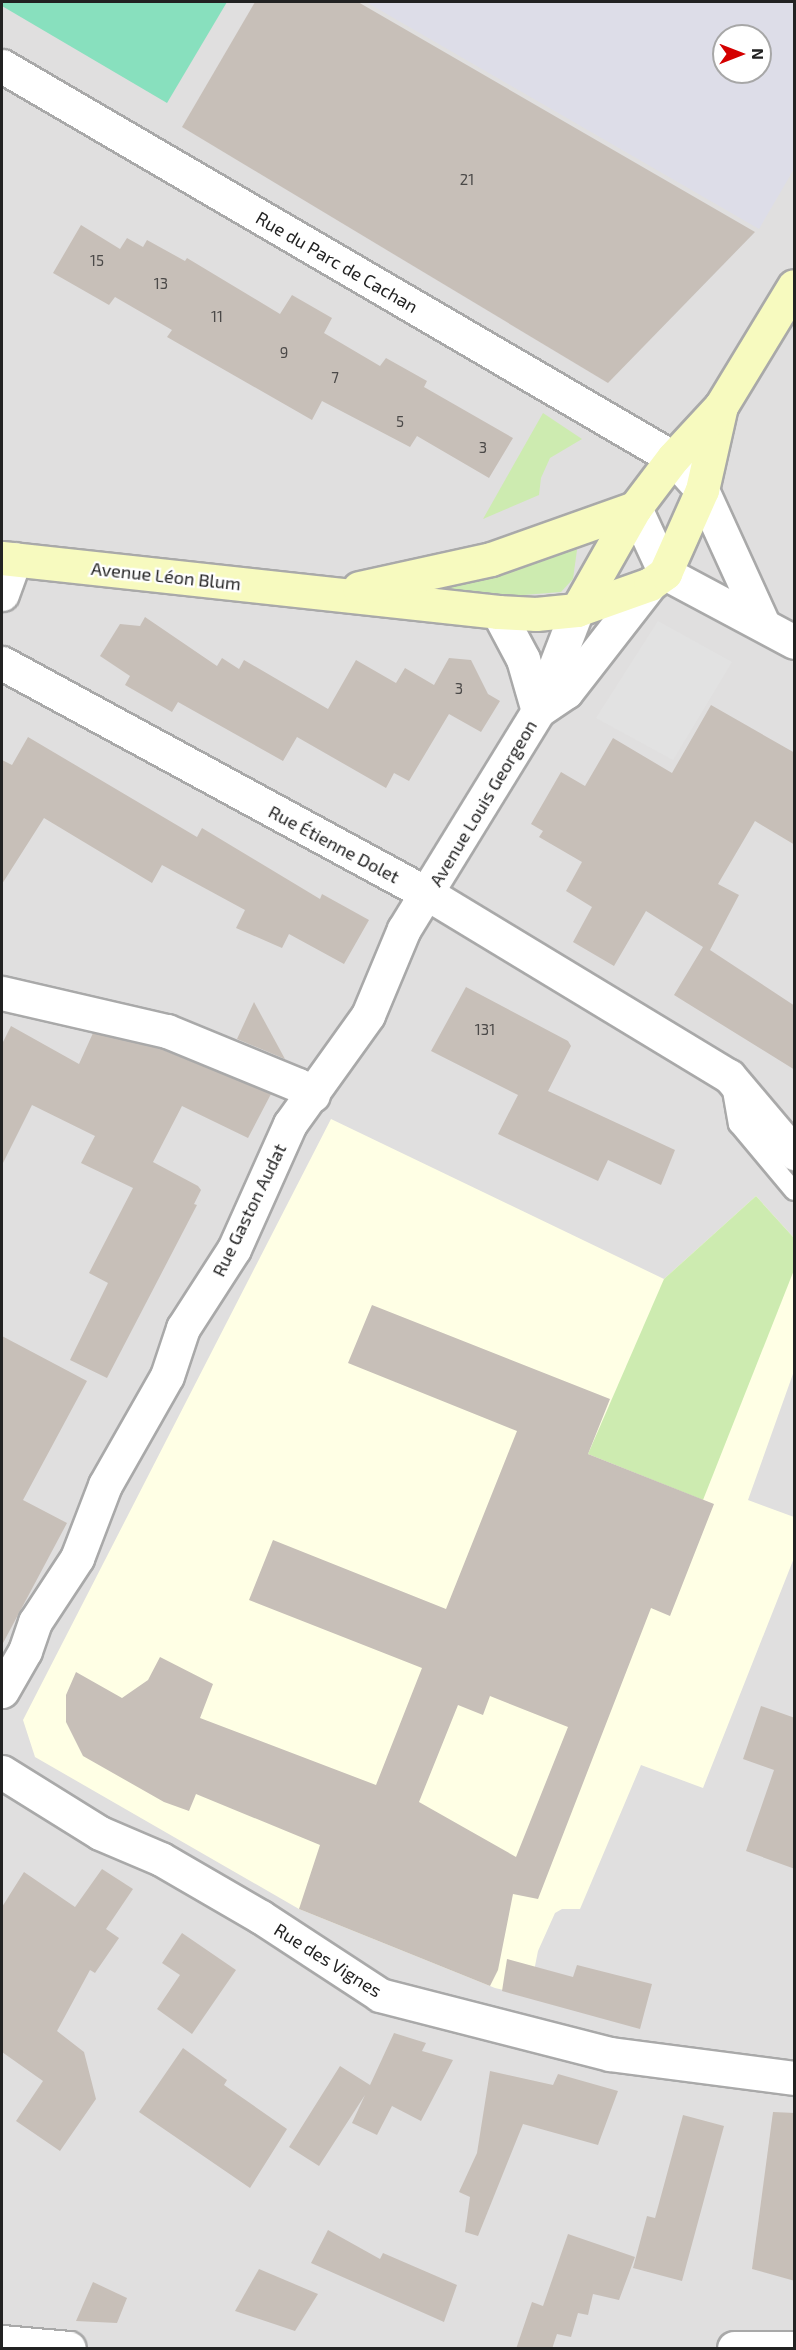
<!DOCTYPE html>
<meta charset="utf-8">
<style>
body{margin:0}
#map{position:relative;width:796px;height:2350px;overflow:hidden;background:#f2efe9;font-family:"Exo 2",sans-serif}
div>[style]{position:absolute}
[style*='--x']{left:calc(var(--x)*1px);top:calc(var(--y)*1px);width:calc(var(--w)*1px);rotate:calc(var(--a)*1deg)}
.residential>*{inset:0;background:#e0dfdf}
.education>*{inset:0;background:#ffffe5}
.grass>*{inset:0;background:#cdebb0}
.pitch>*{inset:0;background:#88e0be}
.parking>*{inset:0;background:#e2e2e2}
.plaza>*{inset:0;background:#dddde8}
.building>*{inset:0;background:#c7bfb8}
.roads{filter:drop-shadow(2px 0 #a9a9a9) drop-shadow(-2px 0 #a9a9a9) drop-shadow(0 2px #a9a9a9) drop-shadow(0 -2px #a9a9a9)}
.service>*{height:18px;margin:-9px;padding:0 9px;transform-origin:9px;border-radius:9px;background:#fff}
.minor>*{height:33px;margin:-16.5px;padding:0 16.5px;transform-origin:16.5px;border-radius:16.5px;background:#fff}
.secondary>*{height:33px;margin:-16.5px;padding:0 16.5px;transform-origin:16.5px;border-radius:16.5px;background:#f7fabf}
span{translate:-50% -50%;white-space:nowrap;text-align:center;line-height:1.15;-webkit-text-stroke:4.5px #fff;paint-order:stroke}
.number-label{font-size:15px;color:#4b4948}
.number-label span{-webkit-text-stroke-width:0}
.street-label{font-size:18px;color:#222}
.frame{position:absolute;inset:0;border:3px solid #222;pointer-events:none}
.north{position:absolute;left:712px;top:24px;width:60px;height:60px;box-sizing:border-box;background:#fff;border:2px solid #a7a7a7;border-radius:50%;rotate:90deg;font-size:16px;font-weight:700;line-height:24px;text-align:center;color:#222}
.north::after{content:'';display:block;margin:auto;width:21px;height:27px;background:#d40000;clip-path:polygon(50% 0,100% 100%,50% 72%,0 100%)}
</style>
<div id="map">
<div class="residential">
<i style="clip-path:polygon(evenodd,2px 2px,794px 2px,794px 2348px,2px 2348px,2px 2px,724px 36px,760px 36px,760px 72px,724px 72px,724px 36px)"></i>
</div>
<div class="education">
<i style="clip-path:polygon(331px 1119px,664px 1279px,756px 1196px,794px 1238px,794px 1371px,748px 1500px,794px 1517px,794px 1558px,703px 1788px,641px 1765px,580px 1909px,562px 1909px,555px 1913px,538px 1951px,529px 1996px,495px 1988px,299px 1909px,35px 1757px,23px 1720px)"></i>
</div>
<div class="grass">
<i style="clip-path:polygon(543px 413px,582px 439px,550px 458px,541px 478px,539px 495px,483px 519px)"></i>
<i style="clip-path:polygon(574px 546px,577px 550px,573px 579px,561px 592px,498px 597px,416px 589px)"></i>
<i style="clip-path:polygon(756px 1196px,794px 1238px,794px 1270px,703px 1500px,588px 1454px,664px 1279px)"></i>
</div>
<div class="pitch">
<i style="clip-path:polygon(2px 2px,227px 2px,167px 103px,2px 6px)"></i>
</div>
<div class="parking">
<i style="clip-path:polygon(658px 621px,732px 662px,673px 760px,596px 718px)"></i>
</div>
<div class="plaza">
<i style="clip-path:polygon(evenodd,366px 2px,794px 2px,794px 169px,759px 229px,366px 2px,724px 36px,760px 36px,760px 72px,724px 72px,724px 36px)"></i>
</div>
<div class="building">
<i style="clip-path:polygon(255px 2px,358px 2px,755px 232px,608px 383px,182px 127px)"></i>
<i style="clip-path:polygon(81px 225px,120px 249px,127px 238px,143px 247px,147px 240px,185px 261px,187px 258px,280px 314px,292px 295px,332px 318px,324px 333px,380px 366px,386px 358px,427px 381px,424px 387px,513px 438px,489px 478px,417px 436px,410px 447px,322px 401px,312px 420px,167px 337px,172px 330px,115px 297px,109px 305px,53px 273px)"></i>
<i style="clip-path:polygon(145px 617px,217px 666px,222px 658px,239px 669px,244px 660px,328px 709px,356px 660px,396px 683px,405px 668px,434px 685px,449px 658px,471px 660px,488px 694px,500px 701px,481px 732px,449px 714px,409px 781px,394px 773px,386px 788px,297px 737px,283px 761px,178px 702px,172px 712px,125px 685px,130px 676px,100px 656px,120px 624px,140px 626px)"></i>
<i style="clip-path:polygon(711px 705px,795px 753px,795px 845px,755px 821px,718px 884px,739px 895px,710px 950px,795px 1006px,795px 1070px,674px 995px,703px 947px,646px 911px,614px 966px,573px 942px,592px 907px,566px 891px,582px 862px,539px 837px,543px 831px,531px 824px,561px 772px,585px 786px,613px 738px,672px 773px)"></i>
<i style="clip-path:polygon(28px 737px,197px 837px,202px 828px,320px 899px,322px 894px,369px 920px,344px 964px,289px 934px,282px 948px,236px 928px,245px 910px,162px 865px,152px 883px,44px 818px,2px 884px,2px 760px,12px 765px)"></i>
<i style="clip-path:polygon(466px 987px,568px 1041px,571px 1046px,548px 1091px,675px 1150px,661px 1185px,608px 1160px,598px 1181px,498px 1134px,518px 1095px,431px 1051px)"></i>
<i style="clip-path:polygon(254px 1002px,285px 1059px,237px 1039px)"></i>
<i style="clip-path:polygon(11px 1026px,79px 1064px,93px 1033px,161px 1049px,271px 1094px,248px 1138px,182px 1106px,153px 1162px,198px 1186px,201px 1190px,194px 1204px,197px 1205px,107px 1378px,70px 1360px,108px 1283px,89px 1273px,133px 1188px,81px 1163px,95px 1136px,32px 1105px,2px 1165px,2px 1044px)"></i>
<i style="clip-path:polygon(evenodd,372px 1305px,610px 1399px,588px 1454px,714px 1504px,670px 1616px,651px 1608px,538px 1899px,513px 1894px,498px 1970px,490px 1986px,299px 1909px,320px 1845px,196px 1794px,189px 1811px,164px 1802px,83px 1756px,66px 1722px,66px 1695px,76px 1672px,122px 1698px,148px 1680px,160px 1657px,213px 1684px,200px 1718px,376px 1785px,422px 1668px,249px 1600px,273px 1540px,446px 1609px,517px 1431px,348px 1363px,372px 1305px,490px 1696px,568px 1727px,516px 1857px,419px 1802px,458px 1705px,483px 1715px,490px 1696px)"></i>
<i style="clip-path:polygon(2px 1336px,87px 1381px,23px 1500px,67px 1523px,2px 1645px)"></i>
<i style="clip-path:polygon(761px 1706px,795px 1718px,795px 1869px,746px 1851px,774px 1770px,743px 1759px)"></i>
<i style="clip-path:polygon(102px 1869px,133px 1889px,106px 1929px,119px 1938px,95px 1973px,90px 1970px,57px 2031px,84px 2052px,96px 2099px,60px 2151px,16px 2121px,43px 2081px,2px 2052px,2px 1907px,24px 1872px,75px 1907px)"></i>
<i style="clip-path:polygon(182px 1933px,236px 1970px,192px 2034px,157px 2009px,180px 1975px,162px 1963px)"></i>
<i style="clip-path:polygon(507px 1959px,573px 1977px,577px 1965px,652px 1984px,640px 2029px,502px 1991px)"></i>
<i style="clip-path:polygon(394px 2033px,426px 2043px,422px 2051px,453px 2060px,421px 2121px,392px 2106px,377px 2135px,352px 2123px,365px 2095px,319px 2166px,289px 2147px,340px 2066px,370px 2085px)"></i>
<i style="clip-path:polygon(183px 2048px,227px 2080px,224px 2085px,287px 2129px,250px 2188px,139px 2112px)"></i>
<i style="clip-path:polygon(490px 2071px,553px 2085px,558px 2074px,618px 2091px,598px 2145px,523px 2124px,478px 2236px,465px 2232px,470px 2197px,459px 2192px,477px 2153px)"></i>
<i style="clip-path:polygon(773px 2112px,795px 2113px,795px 2281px,752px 2269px)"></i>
<i style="clip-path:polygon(683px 2115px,724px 2126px,682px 2281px,633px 2268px,647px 2216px,655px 2218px)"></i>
<i style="clip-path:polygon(328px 2230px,380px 2259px,383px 2253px,457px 2285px,444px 2322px,311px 2263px)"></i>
<i style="clip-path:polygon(568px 2234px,635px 2257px,619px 2300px,593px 2294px,588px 2315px,578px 2313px,571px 2337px,557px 2334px,552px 2349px,516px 2349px,532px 2302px,543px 2306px)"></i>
<i style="clip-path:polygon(259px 2269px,318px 2294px,295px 2331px,235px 2311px)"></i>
<i style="clip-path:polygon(93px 2282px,127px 2298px,117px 2323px,76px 2321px)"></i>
</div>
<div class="roads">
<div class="service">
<i style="--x:731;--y:1085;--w:40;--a:80"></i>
<i style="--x:738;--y:1124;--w:87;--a:50.1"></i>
</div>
<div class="minor">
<i style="--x:2;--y:66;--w:777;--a:30.29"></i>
<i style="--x:673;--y:458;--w:43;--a:47.8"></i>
<i style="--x:702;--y:490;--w:147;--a:65.5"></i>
<i style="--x:635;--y:508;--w:72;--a:65.2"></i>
<i style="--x:665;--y:573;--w:146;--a:28.1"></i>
<i style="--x:2;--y:594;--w:37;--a:-70"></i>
<i style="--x:498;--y:612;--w:53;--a:62"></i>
<i style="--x:523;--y:659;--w:54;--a:73.9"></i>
<i style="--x:2;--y:663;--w:485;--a:28.5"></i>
<i style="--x:428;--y:894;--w:352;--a:31.2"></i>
<i style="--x:729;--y:1076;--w:101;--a:49.8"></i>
<i style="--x:542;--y:708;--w:29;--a:-34"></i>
<i style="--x:566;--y:692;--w:137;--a:-52.1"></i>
<i style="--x:2;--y:993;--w:169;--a:13"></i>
<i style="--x:167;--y:1031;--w:142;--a:22.4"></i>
<i style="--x:298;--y:1085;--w:18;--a:34"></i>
<i style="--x:2;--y:1691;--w:46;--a:-60.1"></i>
<i style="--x:25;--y:1651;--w:31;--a:-71"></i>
<i style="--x:35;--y:1622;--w:77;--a:-56.7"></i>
<i style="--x:77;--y:1558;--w:78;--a:-69"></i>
<i style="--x:105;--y:1485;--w:125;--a:-60.4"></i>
<i style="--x:167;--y:1376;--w:51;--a:-71.6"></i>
<i style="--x:183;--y:1328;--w:94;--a:-57.2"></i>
<i style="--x:234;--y:1249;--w:137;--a:-65.9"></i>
<i style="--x:290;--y:1124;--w:134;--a:-54.4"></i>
<i style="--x:368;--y:1015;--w:93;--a:-67.3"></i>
<i style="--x:404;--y:929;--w:256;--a:-58.4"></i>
<i style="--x:538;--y:711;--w:108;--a:-68.9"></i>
<i style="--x:2;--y:1772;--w:115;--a:31.9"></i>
<i style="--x:100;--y:1833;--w:66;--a:23.1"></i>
<i style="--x:161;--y:1859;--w:116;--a:30.1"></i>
<i style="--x:261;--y:1917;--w:142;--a:33.2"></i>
<i style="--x:380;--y:1995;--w:237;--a:14.4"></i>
<i style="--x:610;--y:2054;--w:186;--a:7.4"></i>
<i style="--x:2;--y:2342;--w:67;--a:5.1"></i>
<i style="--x:734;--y:2348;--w:60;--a:0"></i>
</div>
<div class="secondary">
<i style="--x:2;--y:558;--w:499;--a:6.2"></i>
<i style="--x:498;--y:612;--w:38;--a:3"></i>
<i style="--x:536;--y:614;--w:41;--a:-5.6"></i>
<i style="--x:577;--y:610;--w:77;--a:-19.6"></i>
<i style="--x:650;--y:584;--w:19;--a:-36"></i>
<i style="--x:665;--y:573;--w:91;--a:-66"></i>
<i style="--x:702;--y:490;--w:86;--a:-77.3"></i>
<i style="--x:359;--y:588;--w:135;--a:-12.4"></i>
<i style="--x:491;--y:559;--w:153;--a:-19.5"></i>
<i style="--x:577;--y:610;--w:117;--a:-60.4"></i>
<i style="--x:635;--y:508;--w:63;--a:-52.8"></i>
<i style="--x:673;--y:458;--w:71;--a:-47.3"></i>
<i style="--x:721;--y:406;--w:140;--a:-58.7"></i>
</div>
</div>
<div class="number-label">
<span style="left:467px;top:180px">21</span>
<span style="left:97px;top:261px">15</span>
<span style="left:161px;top:284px">13</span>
<span style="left:217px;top:317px">11</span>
<span style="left:284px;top:353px">9</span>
<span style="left:335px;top:378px">7</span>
<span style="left:400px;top:422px">5</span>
<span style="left:483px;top:448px">3</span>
<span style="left:459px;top:689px">3</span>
<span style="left:485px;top:1030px">131</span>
</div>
<div class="street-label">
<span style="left:337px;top:262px;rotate:30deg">Rue du Parc de Cachan</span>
<span style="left:166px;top:576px;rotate:6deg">Avenue Léon Blum</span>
<span style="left:483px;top:803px;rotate:-59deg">Avenue Louis Georgeon</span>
<span style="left:334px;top:844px;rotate:28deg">Rue Étienne Dolet</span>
<span style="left:249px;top:1210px;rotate:-64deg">Rue Gaston Audat</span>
<span style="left:328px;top:1960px;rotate:32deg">Rue des Vignes</span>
</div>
<div class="frame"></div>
<div class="north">N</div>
</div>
